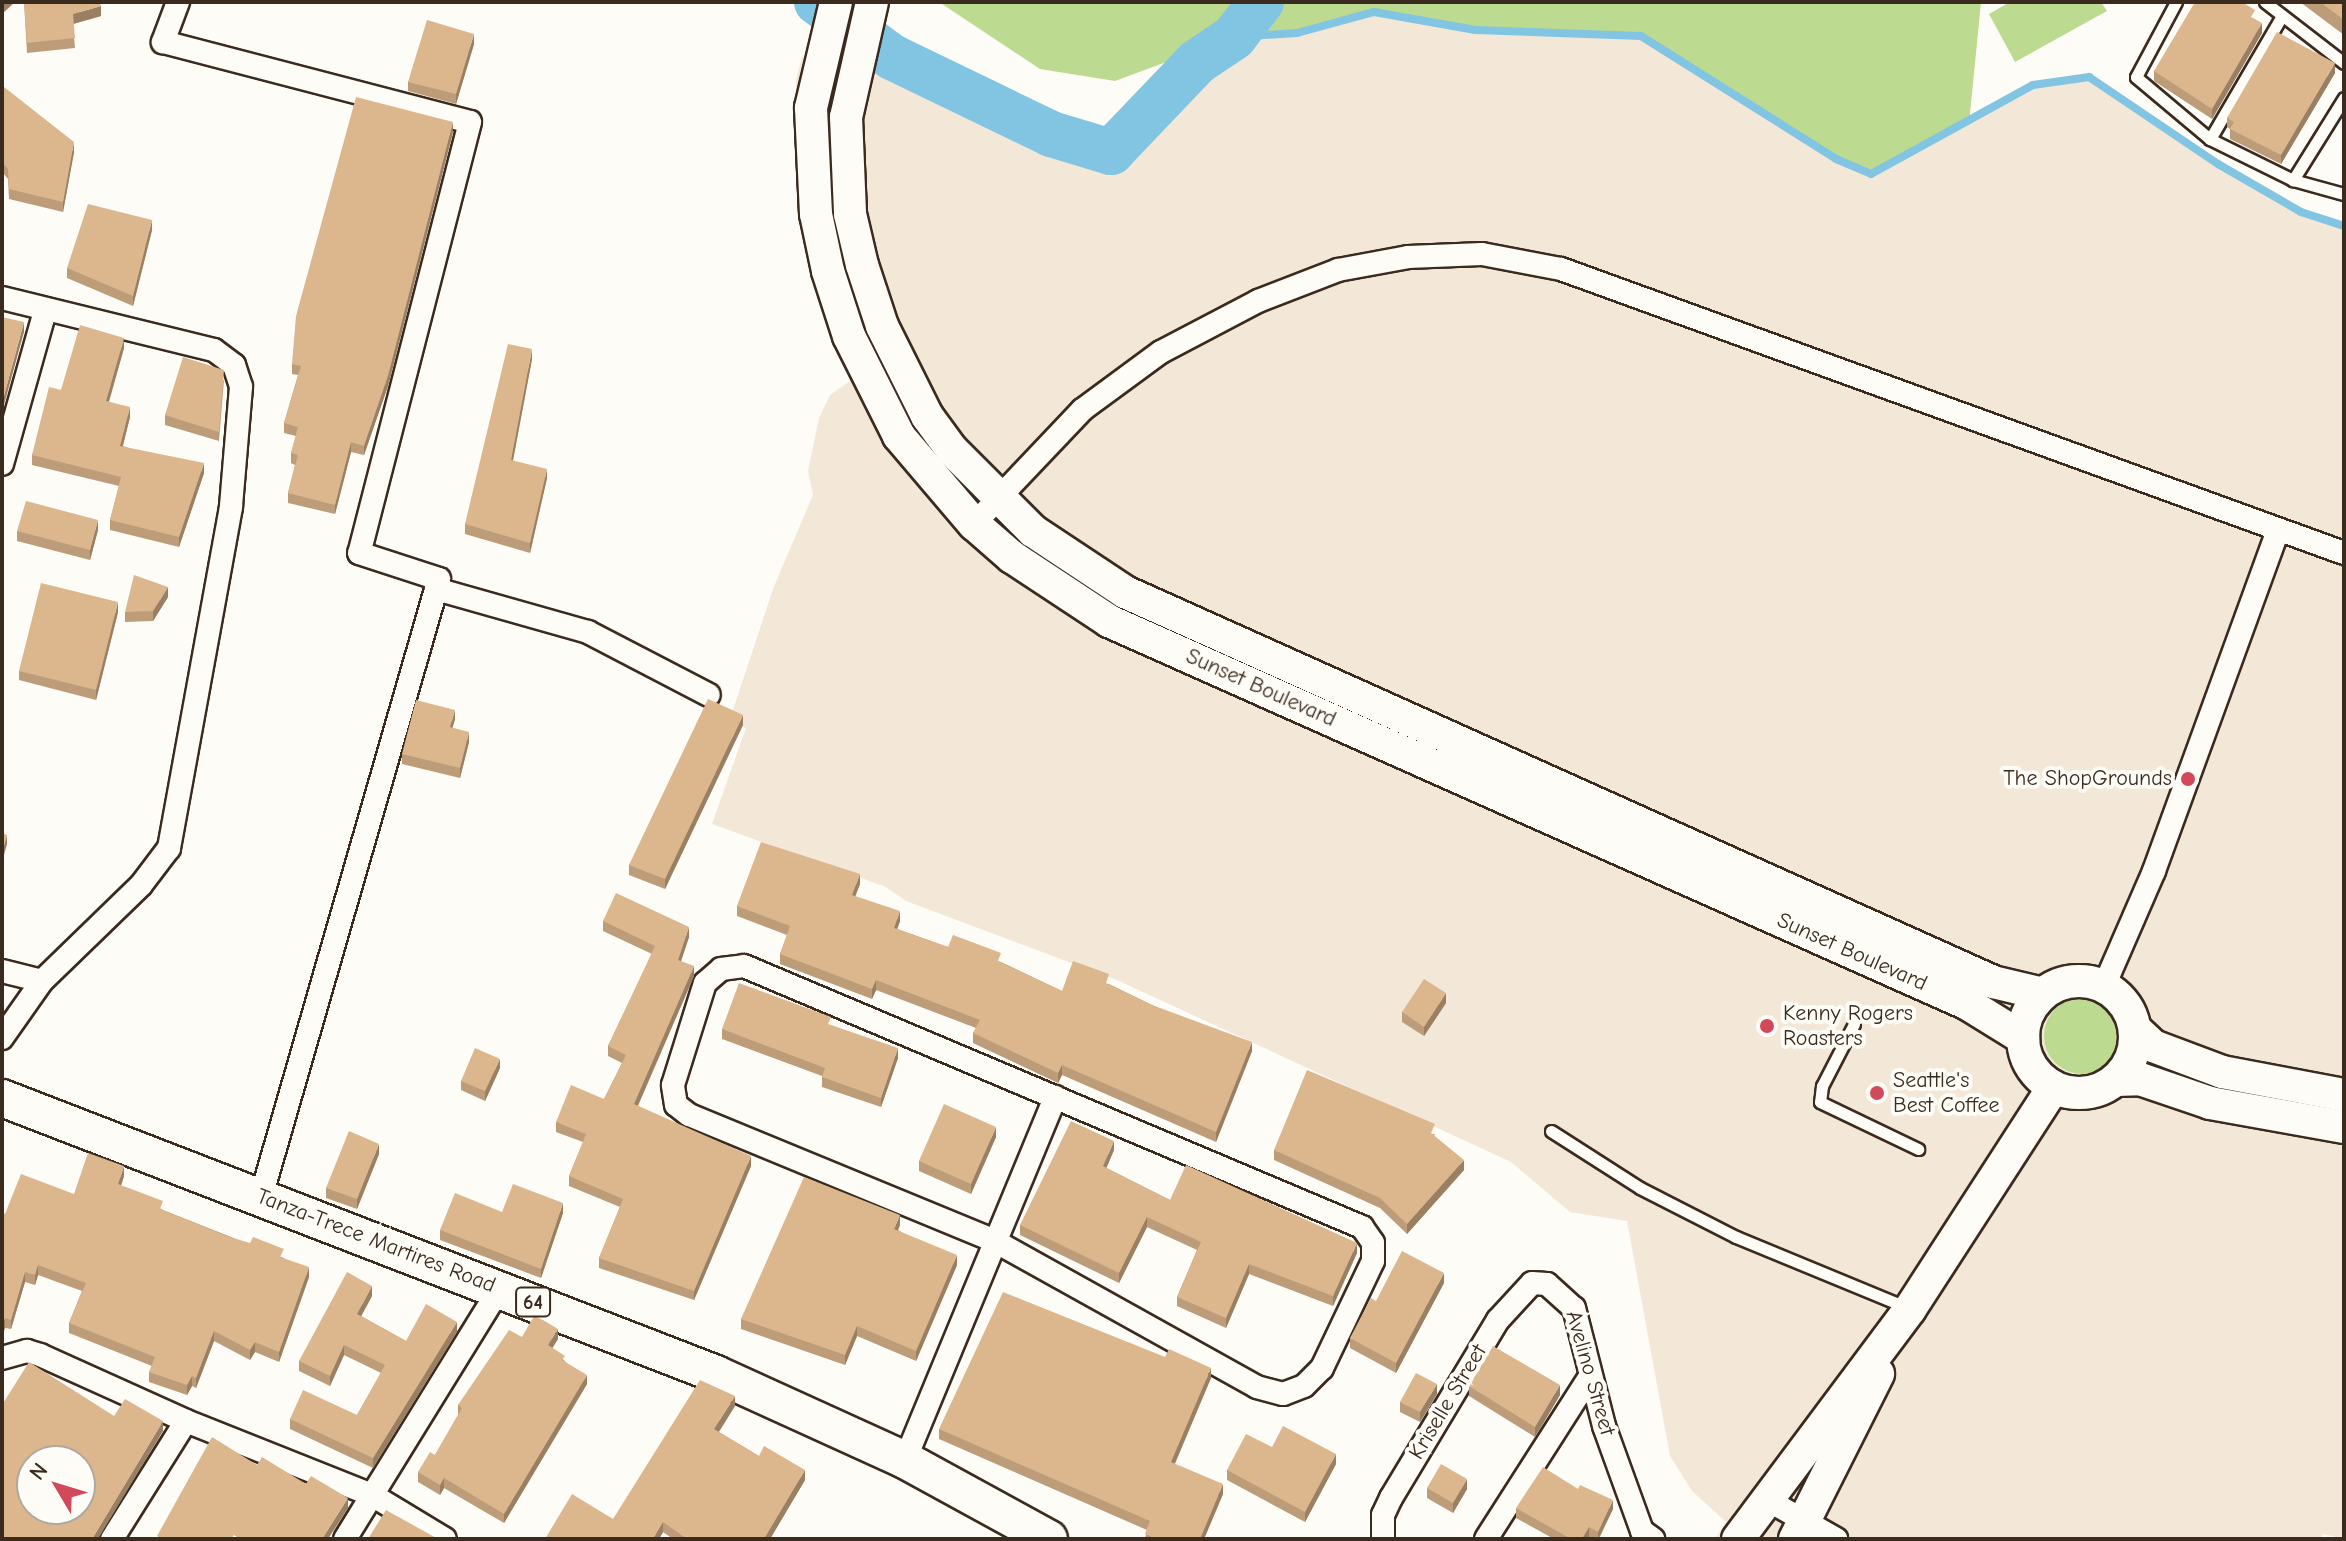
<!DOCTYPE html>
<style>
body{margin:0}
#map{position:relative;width:2346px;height:1541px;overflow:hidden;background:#fdfcf7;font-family:"Comic Neue",sans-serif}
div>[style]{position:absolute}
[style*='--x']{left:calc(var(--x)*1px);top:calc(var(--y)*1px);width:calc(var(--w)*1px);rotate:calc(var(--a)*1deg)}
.built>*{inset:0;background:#f3e7d7}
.green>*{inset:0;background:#bdda91}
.round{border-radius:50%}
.stream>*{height:8px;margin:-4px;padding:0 4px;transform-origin:4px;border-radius:4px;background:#82c5e3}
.river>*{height:46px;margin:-23px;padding:0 23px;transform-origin:23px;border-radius:23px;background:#82c5e3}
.roads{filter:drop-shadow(2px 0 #3b2a1e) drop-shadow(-2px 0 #3b2a1e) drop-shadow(0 2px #3b2a1e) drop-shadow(0 -2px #3b2a1e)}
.lane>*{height:11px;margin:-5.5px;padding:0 5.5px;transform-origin:5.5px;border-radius:5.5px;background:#fdfcf7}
.street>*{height:22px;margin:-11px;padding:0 11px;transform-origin:11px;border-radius:11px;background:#fdfcf7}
.secondary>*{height:32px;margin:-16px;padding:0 16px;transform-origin:16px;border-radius:16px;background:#fdfcf7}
.secondary>.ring{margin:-16px;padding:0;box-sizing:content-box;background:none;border:32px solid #fdfcf7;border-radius:50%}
.primary>*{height:36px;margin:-18px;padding:0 18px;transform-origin:18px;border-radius:18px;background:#fdfcf7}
.wall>*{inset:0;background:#bd9d79}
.shaded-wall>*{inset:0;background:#9a7f63}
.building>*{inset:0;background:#dcb68d}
.dots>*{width:22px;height:22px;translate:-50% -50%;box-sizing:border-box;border:4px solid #fdfcf7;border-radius:50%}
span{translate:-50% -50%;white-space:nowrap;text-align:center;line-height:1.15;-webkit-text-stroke:8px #fdfcf7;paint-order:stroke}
.shield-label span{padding:2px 6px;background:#fdfcf7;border:2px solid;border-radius:6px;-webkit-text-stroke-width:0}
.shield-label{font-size:20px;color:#3b2a1e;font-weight:700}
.street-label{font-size:22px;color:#3b2a1e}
.poi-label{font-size:22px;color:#3b2a1e}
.right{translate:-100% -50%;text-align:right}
.left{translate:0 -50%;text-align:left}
.frame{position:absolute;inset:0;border:4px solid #3b2a1e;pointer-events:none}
.north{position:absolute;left:16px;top:1445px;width:80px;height:80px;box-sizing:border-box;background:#fdfcf7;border:2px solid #afa8a0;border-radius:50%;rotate:308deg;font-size:22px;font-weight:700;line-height:32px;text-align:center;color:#3b2a1e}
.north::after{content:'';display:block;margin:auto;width:28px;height:36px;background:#d1495b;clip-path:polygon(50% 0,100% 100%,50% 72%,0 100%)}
</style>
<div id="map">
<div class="built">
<i style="clip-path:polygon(1374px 12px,1475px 30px,1641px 36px,1836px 159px,1871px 174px,2033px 85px,2089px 77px,2218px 164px,2301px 212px,2344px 226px,2344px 1539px,2323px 1534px,2320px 1539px,1715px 1539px,1726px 1522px,1692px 1491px,1670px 1456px,1627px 1221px,1570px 1212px,1511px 1162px,1117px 980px,906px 901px,886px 887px,712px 824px,746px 728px,729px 722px,773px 589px,813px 495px,808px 471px,819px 418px,830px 395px,850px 381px,810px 270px,798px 213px,796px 80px,802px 57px,872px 72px,882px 50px,1051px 134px,1110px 152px,1197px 62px,1234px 37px,1297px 33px)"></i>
</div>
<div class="green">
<i style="clip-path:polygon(939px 2px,1981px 2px,1969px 124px,1871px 174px,1836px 159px,1641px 36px,1475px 30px,1374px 12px,1297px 33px,1234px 37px,1115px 81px,1040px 69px)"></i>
<i style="clip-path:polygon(2010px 2px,2101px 2px,2107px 11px,2015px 62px,1989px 14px)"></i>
<i class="round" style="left:2044px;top:998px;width:76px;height:76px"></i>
</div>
<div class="stream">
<i style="--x:1234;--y:37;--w:63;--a:-3.6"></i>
<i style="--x:1297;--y:33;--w:80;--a:-15.3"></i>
<i style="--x:1374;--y:12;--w:103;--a:10.1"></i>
<i style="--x:1475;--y:30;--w:166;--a:2.1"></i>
<i style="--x:1641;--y:36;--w:231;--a:32.2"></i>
<i style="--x:1836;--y:159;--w:38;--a:23"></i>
<i style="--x:1871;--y:174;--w:185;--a:-28.8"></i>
<i style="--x:2033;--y:85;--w:57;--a:-8.1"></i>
<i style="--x:2089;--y:77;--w:156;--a:34"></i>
<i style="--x:2218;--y:164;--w:96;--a:30"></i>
<i style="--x:2301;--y:212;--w:45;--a:18"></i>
</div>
<div class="river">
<i style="--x:817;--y:2;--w:93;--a:36.3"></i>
<i style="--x:892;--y:57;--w:177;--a:25.8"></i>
<i style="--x:1051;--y:134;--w:63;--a:16.7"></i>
<i style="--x:1111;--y:152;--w:124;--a:-46.3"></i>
<i style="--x:1197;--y:62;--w:45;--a:-34"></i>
<i style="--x:1234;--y:37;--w:44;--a:-52.4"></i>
</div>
<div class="roads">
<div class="lane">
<i style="--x:2176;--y:2;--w:85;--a:118.1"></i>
<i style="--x:2136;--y:77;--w:97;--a:40"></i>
<i style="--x:2210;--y:139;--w:93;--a:26.3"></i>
<i style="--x:2265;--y:2;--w:100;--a:37.7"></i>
<i style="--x:2344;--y:98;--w:97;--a:121.9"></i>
<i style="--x:2293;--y:180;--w:53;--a:15.4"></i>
<i style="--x:2210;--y:139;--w:143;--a:-59.7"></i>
<i style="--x:1854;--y:1024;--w:70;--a:117.3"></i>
<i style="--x:1822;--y:1086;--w:16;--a:97"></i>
<i style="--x:1820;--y:1102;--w:109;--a:25.6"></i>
<i style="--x:1551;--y:1131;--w:106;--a:32.6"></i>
<i style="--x:1640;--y:1188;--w:108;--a:27"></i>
<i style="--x:1736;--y:1237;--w:186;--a:22.4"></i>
</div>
<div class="street">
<i style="--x:178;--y:2;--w:43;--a:110.6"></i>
<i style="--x:163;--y:42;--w:317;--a:14.6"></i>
<i style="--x:470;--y:122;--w:445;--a:104.4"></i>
<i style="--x:359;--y:553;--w:84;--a:18"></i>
<i style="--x:439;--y:579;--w:643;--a:106.07"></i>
<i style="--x:2;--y:298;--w:218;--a:13.8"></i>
<i style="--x:214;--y:350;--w:25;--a:37"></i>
<i style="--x:234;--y:365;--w:23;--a:72"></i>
<i style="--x:241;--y:387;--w:120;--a:94.8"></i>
<i style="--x:231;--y:507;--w:347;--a:100.3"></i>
<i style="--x:169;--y:848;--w:46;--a:127.1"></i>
<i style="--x:141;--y:885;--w:138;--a:135.9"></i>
<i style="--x:42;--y:981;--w:70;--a:125.1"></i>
<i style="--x:2;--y:464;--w:159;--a:-74.3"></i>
<i style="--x:974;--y:524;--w:157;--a:-46.5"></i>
<i style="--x:1082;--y:410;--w:98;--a:-36.3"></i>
<i style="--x:1161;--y:352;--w:110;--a:-27.7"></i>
<i style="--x:1258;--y:301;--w:86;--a:-21.2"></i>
<i style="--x:1338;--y:270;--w:71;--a:-10.5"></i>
<i style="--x:1408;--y:257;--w:74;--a:-2.3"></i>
<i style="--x:1482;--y:254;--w:80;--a:10.8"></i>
<i style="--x:1561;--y:269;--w:833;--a:19.94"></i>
<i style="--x:436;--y:589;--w:158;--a:15.8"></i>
<i style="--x:588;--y:632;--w:136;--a:27.5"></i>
<i style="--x:744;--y:966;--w:671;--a:22.9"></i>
<i style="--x:1362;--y:1227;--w:19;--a:55"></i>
<i style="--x:1373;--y:1243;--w:18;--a:90"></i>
<i style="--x:1373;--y:1261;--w:119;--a:115.5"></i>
<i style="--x:1322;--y:1368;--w:25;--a:135"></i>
<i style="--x:1304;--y:1386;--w:22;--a:159"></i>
<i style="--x:1283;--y:1394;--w:27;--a:-165"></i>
<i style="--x:1257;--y:1387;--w:300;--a:-150.9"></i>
<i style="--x:995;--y:1241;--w:331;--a:-157.6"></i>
<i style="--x:689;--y:1115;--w:16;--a:-142"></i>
<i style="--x:676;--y:1105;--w:20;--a:-99"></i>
<i style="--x:673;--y:1085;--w:107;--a:-72.6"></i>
<i style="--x:705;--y:983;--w:21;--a:-41"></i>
<i style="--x:721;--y:969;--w:23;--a:-7"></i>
<i style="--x:2;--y:971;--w:41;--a:14"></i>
<i style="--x:2104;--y:986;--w:125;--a:-66.5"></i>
<i style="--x:2154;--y:871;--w:363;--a:-70"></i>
<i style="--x:2;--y:1358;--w:26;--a:-16"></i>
<i style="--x:27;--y:1351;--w:14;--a:17"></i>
<i style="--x:40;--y:1355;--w:160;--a:24.3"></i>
<i style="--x:186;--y:1421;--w:200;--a:21.7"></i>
<i style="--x:372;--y:1495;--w:85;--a:31.1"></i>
<i style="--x:905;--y:1460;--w:393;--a:-67.5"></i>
<i style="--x:1766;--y:1499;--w:81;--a:29.7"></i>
<i style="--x:112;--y:1539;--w:139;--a:-57.9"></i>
<i style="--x:345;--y:1539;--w:295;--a:-58.3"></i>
<i style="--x:1383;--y:1539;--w:24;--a:-90"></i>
<i style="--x:1383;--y:1515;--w:19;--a:-65"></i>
<i style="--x:1391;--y:1498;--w:208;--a:-59"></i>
<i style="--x:1498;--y:1320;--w:50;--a:-47.4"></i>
<i style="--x:1532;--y:1283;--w:15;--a:4"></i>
<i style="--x:1547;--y:1284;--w:36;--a:42"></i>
<i style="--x:1574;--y:1308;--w:122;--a:75.7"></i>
<i style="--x:1604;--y:1426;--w:112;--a:70.1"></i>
<i style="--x:1642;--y:1531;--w:14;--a:36"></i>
<i style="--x:1486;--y:1539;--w:191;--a:-57.4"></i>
</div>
<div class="secondary">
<i style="--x:836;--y:2;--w:109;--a:103.3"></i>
<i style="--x:811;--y:108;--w:106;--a:87.3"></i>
<i style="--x:816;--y:214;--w:58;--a:78.1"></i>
<i style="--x:828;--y:271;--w:68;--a:72.1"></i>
<i style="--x:849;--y:336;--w:112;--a:63.4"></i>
<i style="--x:899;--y:436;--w:116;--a:49.6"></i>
<i style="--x:974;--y:524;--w:50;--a:41"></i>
<i style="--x:1012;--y:557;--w:116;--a:33.4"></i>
<i style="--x:1109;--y:621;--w:941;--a:24.03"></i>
<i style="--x:1968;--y:1004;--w:65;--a:31.7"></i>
<i style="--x:872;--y:2;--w:118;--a:102.7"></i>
<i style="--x:846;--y:117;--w:97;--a:87.6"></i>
<i style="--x:850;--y:214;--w:52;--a:76.8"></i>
<i style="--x:862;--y:265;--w:64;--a:71.8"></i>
<i style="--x:882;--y:326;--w:101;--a:63.4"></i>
<i style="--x:927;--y:416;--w:42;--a:53.7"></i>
<i style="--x:952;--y:450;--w:115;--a:45"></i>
<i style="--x:1033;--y:531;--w:110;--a:33.5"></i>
<i style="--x:1125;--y:592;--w:952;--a:24.19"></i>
<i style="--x:1993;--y:982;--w:51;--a:13.5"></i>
<i class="ring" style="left:2023px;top:981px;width:80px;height:80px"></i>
<i style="--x:2136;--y:1030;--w:23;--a:43"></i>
<i style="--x:2153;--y:1046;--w:74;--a:20.6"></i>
<i style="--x:2222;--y:1072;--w:124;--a:10.7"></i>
<i style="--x:2116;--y:1080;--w:24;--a:-2"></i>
<i style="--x:2140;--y:1079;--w:74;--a:18.9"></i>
<i style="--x:2210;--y:1103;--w:136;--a:10.2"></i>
<i style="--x:1738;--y:1539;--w:287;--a:-53.2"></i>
<i style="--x:1910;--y:1309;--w:263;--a:-57.1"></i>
<i style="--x:1795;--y:1539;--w:185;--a:-63.3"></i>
</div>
<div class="primary">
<i style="--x:2;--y:1098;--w:765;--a:21.13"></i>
<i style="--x:716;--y:1374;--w:208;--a:24.5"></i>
<i style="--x:905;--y:1460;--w:164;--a:28.7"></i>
</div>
</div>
<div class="wall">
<i style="clip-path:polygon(24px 2px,101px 16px,73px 24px,75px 48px,27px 53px)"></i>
<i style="clip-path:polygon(2300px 2px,2344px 2px,2344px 35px)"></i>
<i style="clip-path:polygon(2255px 19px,2262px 33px,2212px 119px,2154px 81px,2154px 71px)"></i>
<i style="clip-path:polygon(474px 44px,456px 104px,408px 91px,408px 82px)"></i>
<i style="clip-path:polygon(2335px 73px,2281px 164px,2230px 139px,2230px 129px,2227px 127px,2227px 118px)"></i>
<i style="clip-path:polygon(2px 93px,74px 152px,63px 212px,9px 199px,8px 179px,2px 172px)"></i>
<i style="clip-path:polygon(453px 132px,388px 386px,364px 455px,351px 452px,335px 514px,288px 503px,288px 493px,295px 465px,291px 463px,291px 453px,296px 436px,284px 433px,284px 423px,298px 375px,292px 374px,292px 364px)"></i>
<i style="clip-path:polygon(152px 230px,133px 306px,67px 278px,67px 268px)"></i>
<i style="clip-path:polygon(124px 348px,109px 402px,130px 417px,123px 446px,204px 473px,179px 547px,110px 530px,110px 520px,119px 486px,32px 465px,32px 455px,61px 390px)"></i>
<i style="clip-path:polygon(532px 359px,513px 461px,547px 478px,530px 553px,465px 534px,465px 524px)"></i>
<i style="clip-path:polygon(224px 380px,219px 441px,165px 425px,165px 415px)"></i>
<i style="clip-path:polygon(98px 530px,90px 560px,17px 541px,17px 531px)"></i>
<i style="clip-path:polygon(168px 597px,153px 621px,125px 622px,125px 612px)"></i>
<i style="clip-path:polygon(118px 612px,96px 700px,19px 680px,19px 671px)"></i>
<i style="clip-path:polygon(455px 719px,452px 728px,469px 742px,460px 778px,402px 764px,402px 754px)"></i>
<i style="clip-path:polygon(743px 725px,665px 889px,629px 875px,629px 865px)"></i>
<i style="clip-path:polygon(860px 884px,855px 896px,900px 921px,897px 929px,948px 947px,1001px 962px,1062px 991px,1109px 984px,1152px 1005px,1252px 1051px,1216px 1142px,1062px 1075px,1058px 1083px,973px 1043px,973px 1033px,976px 1028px,876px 990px,872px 999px,780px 964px,780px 954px,787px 935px,737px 916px,737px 906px)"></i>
<i style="clip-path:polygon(603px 921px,689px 937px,681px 961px,694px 976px,638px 1106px,751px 1166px,694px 1300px,599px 1268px,599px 1258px,620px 1207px,569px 1186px,569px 1176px,583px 1142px,556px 1132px,556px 1122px,604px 1099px,622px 1063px,608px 1056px,608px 1046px,652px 954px,603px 931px)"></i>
<i style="clip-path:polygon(1446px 1003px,1424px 1036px,1402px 1022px,1402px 1012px)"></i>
<i style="clip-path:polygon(831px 1025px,898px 1058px,881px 1107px,822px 1087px,822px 1076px,722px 1039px,722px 1029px)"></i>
<i style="clip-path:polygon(500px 1068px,485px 1101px,461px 1090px,461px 1081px)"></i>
<i style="clip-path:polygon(1435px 1134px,1434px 1136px,1464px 1170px,1407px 1234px,1380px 1208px,1274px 1160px,1274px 1150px)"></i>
<i style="clip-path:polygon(996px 1137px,971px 1194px,919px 1171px,919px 1161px)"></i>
<i style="clip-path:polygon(1114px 1150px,1106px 1168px,1170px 1200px,1357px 1253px,1333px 1306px,1249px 1274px,1226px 1328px,1177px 1306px,1177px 1297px,1197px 1250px,1147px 1227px,1119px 1283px,1020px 1235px,1020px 1225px)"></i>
<i style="clip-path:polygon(379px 1154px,357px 1209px,326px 1198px,326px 1188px)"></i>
<i style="clip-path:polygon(124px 1176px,121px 1186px,163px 1210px,284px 1258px,309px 1277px,279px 1362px,255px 1352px,250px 1360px,214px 1341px,196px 1388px,192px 1386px,187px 1395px,149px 1382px,149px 1372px,152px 1366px,69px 1333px,69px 1323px,82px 1291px,38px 1275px,35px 1285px,25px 1282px,11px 1329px,5px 1328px,2px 1336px,2px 1213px,5px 1214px,74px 1194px)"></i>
<i style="clip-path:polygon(502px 1212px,563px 1213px,541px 1278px,440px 1240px,440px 1230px)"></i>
<i style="clip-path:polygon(900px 1225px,898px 1230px,957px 1265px,916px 1361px,857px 1336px,845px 1365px,741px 1329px,741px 1319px)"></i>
<i style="clip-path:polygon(1444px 1283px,1396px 1373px,1350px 1348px,1350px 1338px,1376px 1301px)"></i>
<i style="clip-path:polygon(372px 1296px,361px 1316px,406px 1341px,457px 1332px,373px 1468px,290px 1429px,290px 1419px,357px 1415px,381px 1373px,344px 1355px,330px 1386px,299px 1371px,299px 1361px)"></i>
<i style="clip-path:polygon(522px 1337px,558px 1339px,552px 1348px,587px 1384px,504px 1523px,444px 1488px,440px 1495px,418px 1482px,418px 1472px,435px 1455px,458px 1415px,458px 1405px)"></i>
<i style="clip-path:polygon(1211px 1378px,1175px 1464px,1223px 1494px,1204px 1539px,1145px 1539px,1147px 1530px,939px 1439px,939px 1429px)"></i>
<i style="clip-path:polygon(1469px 1386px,1560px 1395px,1535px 1437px,1469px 1396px)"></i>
<i style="clip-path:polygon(1437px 1394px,1420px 1422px,1400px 1412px,1400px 1402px)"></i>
<i style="clip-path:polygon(735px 1406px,719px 1432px,759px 1456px,805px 1480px,770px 1539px,673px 1539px,663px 1532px,659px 1539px,545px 1539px,613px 1519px)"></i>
<i style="clip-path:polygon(1272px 1447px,1336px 1464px,1305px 1522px,1227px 1480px,1227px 1470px)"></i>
<i style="clip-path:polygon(1427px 1488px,1467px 1489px,1453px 1513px,1427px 1498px)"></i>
<i style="clip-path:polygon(1516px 1508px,1613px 1509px,1599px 1539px,1594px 1539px,1589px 1537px,1588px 1539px,1554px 1539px,1516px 1518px)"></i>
</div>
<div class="shaded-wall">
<i style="clip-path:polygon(4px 2px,15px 2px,2px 14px,2px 4px)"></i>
<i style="clip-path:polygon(101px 6px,101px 16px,73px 24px,73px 14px)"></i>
<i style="clip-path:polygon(2262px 23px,2262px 33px,2212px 119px,2212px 109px)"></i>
<i style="clip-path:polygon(474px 34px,474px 44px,456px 104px,456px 94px)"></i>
<i style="clip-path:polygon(2335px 63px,2335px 73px,2281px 164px,2281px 155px)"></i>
<i style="clip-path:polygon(453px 122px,453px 132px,388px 386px,364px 455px,364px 446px)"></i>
<i style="clip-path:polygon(74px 142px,74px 152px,63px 212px,63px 202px)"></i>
<i style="clip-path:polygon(152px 220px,152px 230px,133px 306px,133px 296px)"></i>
<i style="clip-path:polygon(24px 322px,24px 332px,2px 412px,2px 403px)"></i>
<i style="clip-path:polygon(124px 338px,124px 348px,106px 411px,106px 401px)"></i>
<i style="clip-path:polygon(532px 349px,532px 359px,511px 470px,511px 460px)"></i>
<i style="clip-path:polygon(130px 407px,130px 417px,120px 456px,120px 446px)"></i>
<i style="clip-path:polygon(351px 442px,351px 452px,335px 514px,335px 505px)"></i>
<i style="clip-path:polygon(204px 463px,204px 473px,179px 547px,179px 537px)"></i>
<i style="clip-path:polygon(547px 469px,547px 478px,530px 553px,530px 543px)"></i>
<i style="clip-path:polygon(98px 520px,98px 530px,90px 560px,90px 550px)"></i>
<i style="clip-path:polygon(168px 587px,168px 597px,153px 621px,153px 611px)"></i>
<i style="clip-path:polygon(118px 602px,118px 612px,96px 700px,96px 690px)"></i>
<i style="clip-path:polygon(455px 710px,455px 719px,450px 737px,450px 727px)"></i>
<i style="clip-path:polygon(743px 715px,743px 725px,665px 889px,665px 879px)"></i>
<i style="clip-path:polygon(469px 732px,469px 742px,460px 778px,460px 768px)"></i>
<i style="clip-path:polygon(7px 835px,7px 844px,2px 862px,2px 852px)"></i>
<i style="clip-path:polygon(860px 874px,860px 884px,852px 905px,852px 895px)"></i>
<i style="clip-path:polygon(900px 911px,900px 921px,894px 938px,894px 928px)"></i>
<i style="clip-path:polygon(689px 927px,689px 937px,678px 970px,678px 960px)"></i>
<i style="clip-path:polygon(694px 966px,694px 976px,634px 1114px,634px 1104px)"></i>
<i style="clip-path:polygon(876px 980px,876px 990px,872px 999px,872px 989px)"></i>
<i style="clip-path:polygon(1446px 993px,1446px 1003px,1424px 1036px,1424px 1027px)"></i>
<i style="clip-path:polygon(1252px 1042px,1252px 1051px,1216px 1142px,1216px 1132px)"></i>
<i style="clip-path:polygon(898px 1048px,898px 1058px,881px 1107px,881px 1098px)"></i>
<i style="clip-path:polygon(500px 1059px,500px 1068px,485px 1101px,485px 1091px)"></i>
<i style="clip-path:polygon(1062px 1065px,1062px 1075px,1058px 1083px,1058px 1073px)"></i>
<i style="clip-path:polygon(996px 1127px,996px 1137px,971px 1194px,971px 1184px)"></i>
<i style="clip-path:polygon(1114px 1141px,1114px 1150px,1103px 1176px,1103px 1166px)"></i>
<i style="clip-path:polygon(379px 1144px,379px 1154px,357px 1209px,357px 1199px)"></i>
<i style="clip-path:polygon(751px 1156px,751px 1166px,694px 1300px,694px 1291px)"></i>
<i style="clip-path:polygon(1464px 1160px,1464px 1170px,1407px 1234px,1407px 1224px)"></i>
<i style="clip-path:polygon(124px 1166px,124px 1176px,118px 1194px,118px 1184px)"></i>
<i style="clip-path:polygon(563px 1203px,563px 1213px,541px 1278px,541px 1269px)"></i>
<i style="clip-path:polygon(900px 1215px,900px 1225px,894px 1239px,894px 1229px)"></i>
<i style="clip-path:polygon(1147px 1217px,1147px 1227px,1119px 1283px,1119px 1273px)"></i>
<i style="clip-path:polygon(1357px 1243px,1357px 1253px,1333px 1306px,1333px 1296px)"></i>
<i style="clip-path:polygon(957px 1255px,957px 1265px,916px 1361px,916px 1351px)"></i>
<i style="clip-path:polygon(1249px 1264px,1249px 1274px,1226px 1328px,1226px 1318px)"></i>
<i style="clip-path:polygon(38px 1265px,38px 1275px,35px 1285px,35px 1275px)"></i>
<i style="clip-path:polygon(309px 1267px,309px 1277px,279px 1362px,279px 1352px)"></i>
<i style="clip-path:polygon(25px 1272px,25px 1282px,11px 1329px,11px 1320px)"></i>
<i style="clip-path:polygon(1444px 1273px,1444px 1283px,1396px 1373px,1396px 1363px)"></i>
<i style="clip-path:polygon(372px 1286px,372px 1296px,357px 1324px,357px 1314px)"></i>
<i style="clip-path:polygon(5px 1318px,5px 1328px,2px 1336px,2px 1326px)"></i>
<i style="clip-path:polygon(457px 1322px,457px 1332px,373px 1468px,373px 1458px)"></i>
<i style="clip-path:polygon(857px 1326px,857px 1336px,845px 1365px,845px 1355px)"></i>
<i style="clip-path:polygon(558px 1329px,558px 1339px,548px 1355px,548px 1345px)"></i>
<i style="clip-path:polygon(214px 1331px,214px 1341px,196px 1388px,196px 1378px)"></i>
<i style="clip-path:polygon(255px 1342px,255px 1352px,250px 1360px,250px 1350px)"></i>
<i style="clip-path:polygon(344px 1345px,344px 1355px,330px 1386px,330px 1376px)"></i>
<i style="clip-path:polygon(1211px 1368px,1211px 1378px,1171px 1472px,1171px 1462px)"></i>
<i style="clip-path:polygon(587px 1375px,587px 1384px,504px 1523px,504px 1514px)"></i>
<i style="clip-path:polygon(192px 1376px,192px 1386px,187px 1395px,187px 1385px)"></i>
<i style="clip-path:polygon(1437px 1384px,1437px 1394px,1420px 1422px,1420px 1412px)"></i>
<i style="clip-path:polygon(1560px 1385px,1560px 1395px,1535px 1437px,1535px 1427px)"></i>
<i style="clip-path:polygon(735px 1396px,735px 1406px,714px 1439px,714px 1429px)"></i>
<i style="clip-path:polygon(163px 1421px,163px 1431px,98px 1539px,92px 1539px)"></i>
<i style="clip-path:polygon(1336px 1454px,1336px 1464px,1305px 1522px,1305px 1512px)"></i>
<i style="clip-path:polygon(805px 1470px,805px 1480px,770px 1539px,764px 1539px)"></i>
<i style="clip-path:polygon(444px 1478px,444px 1488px,440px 1495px,440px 1485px)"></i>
<i style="clip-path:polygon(1467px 1479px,1467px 1489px,1453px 1513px,1453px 1503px)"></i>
<i style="clip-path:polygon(1223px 1484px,1223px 1494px,1204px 1539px,1200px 1539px)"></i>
<i style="clip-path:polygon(348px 1498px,348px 1508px,328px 1539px,322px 1539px)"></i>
<i style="clip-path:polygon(1613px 1500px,1613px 1509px,1598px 1539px,1598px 1532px)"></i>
<i style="clip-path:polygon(663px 1522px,663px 1532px,659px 1539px,653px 1539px)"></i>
<i style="clip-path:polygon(1589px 1527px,1589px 1537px,1588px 1539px,1582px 1539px)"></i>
</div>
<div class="building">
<i style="clip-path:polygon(24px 2px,100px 2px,101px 6px,73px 14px,75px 38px,27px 43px)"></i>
<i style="clip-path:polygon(2195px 2px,2242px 2px,2255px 10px,2251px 17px,2262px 23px,2212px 109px,2154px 71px)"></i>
<i style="clip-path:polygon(2320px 2px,2344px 2px,2344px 20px)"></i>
<i style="clip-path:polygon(427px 20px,474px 34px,456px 94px,408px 82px)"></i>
<i style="clip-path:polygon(2277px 32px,2335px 63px,2281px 155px,2230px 129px,2234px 122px,2227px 118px)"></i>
<i style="clip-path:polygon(4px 87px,74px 142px,63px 202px,9px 189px,8px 169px,2px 162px,2px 137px,4px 131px,2px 131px,2px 93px)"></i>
<i style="clip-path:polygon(356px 97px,453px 122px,388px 376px,364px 446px,351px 442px,335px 505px,288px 493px,298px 455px,291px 453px,298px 427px,284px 423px,301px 366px,292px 364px,296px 316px)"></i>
<i style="clip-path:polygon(88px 204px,152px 220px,133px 296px,67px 268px)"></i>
<i style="clip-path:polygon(2px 317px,24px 322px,2px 403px)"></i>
<i style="clip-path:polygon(80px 325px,124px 338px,106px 401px,130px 407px,120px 446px,204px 463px,179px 537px,110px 520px,121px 477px,32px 455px,49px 387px,61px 390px)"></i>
<i style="clip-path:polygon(508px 344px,532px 349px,511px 460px,547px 469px,530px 543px,465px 524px)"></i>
<i style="clip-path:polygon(183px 357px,224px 370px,219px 432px,165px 415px)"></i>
<i style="clip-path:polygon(26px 501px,98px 520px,90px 550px,17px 531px)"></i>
<i style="clip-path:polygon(134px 575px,168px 587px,153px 611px,125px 612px)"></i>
<i style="clip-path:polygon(41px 583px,118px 602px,96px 690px,19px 671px)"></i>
<i style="clip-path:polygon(708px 699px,743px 715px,665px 879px,629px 865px)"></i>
<i style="clip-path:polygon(416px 700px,455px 710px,450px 727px,469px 732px,460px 768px,402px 754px)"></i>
<i style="clip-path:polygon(2px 833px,7px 835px,2px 852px)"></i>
<i style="clip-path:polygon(761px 842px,860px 874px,852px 895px,900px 911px,894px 928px,948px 947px,953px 935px,1001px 953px,998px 961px,1062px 991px,1073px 961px,1109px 974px,1106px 983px,1152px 1005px,1252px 1042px,1216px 1132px,1062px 1065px,1058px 1073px,973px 1033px,980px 1020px,876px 980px,872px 989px,780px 954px,790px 926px,737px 906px)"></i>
<i style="clip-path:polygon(616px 893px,689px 927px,678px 960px,694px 966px,634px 1104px,751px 1156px,694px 1291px,599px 1258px,623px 1199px,569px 1176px,586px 1134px,556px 1122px,571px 1085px,604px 1099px,626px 1055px,608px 1046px,655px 946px,603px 921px)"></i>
<i style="clip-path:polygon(1424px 979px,1446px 993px,1424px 1027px,1402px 1012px)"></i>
<i style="clip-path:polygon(739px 983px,831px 1017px,828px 1024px,898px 1048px,881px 1098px,822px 1077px,825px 1068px,722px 1029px)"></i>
<i style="clip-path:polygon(475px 1048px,500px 1059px,485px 1091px,461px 1081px)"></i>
<i style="clip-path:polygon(1307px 1070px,1435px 1124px,1431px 1133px,1464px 1160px,1407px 1224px,1380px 1198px,1274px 1150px)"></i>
<i style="clip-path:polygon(944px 1104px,996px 1127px,971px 1184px,919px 1161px)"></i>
<i style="clip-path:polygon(1071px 1121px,1114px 1141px,1103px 1166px,1170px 1200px,1186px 1165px,1357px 1243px,1333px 1296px,1249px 1264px,1226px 1318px,1177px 1297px,1201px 1242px,1147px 1217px,1119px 1273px,1020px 1225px)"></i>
<i style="clip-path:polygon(349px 1131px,379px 1144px,357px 1199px,326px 1188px)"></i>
<i style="clip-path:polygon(88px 1153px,124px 1166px,118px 1184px,163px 1201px,160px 1209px,229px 1237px,250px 1243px,253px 1237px,284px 1249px,280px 1257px,309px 1267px,279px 1352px,255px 1342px,250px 1350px,214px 1331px,196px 1378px,192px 1376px,187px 1385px,149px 1372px,155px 1357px,69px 1323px,86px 1283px,38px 1265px,35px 1275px,25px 1272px,11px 1320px,5px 1318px,2px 1326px,2px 1213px,5px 1214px,21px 1174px,74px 1194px)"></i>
<i style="clip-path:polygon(804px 1177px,900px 1215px,894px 1229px,957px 1255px,916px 1351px,857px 1326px,845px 1355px,741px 1319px)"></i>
<i style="clip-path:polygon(513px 1184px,563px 1203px,541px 1269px,440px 1230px,455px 1193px,502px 1212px)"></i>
<i style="clip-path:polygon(1402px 1251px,1444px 1273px,1396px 1363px,1350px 1338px,1371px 1298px,1376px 1301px)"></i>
<i style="clip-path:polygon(347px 1272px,372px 1286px,357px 1314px,406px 1341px,426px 1304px,457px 1322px,373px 1458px,290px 1419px,303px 1390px,357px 1415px,385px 1365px,344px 1345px,330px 1376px,299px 1361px)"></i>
<i style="clip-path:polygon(1003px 1292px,1165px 1357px,1169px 1349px,1211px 1368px,1171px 1462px,1223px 1484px,1200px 1539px,1156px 1539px,1145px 1534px,1150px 1521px,939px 1429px)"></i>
<i style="clip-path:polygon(534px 1316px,543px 1320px,558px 1329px,548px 1345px,565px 1356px,562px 1360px,587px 1375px,504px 1514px,444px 1478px,440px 1485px,418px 1472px,430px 1452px,435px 1455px,462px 1408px,458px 1405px,509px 1330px,522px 1337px)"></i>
<i style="clip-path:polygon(1493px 1346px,1560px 1385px,1535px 1427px,1469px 1386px)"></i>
<i style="clip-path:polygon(evenodd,29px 1362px,114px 1416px,125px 1399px,163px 1421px,92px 1539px,2px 1539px,2px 1405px,29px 1362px,32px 1461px,80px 1461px,80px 1509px,32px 1509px,32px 1461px)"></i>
<i style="clip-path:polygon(1416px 1373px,1437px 1384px,1420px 1412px,1400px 1402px)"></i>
<i style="clip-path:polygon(700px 1380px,735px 1396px,714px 1429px,759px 1456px,764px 1446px,805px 1470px,764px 1539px,687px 1539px,663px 1522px,653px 1539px,545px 1539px,572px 1494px,613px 1519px)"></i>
<i style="clip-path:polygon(1283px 1426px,1336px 1454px,1305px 1512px,1227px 1470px,1246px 1434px,1272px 1447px)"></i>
<i style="clip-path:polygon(212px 1437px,257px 1465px,262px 1457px,306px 1484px,311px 1476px,348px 1498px,322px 1539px,240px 1539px,234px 1535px,231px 1539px,162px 1539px,157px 1536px)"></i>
<i style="clip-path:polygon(1441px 1464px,1467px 1479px,1453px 1503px,1427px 1488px)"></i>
<i style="clip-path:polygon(1543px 1467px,1578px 1489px,1580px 1485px,1613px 1500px,1598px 1532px,1589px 1527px,1582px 1539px,1571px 1539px,1516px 1508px)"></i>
<i style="clip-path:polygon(386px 1510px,438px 1539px,368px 1539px)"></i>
</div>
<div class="dots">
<i style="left:2188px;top:779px;background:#d1495b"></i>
<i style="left:1767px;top:1026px;background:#d1495b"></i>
<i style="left:1877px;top:1093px;background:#d1495b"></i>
</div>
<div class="shield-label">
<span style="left:533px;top:1302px">64</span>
</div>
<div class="street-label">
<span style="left:1261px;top:688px;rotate:24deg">Sunset Boulevard</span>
<span style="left:1852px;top:952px;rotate:24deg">Sunset Boulevard</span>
<span style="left:376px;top:1241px;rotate:21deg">Tanza-Trece Martires Road</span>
<span style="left:1590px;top:1373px;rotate:74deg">Avelino Street</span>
<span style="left:1448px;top:1402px;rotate:-59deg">Kriselle Street</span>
</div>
<div class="poi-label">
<span class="right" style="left:2172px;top:779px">The ShopGrounds</span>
<span class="left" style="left:1783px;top:1026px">Kenny Rogers<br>Roasters</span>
<span class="left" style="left:1893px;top:1093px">Seattle's<br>Best Coffee</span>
</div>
<div class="frame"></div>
<div class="north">N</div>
</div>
